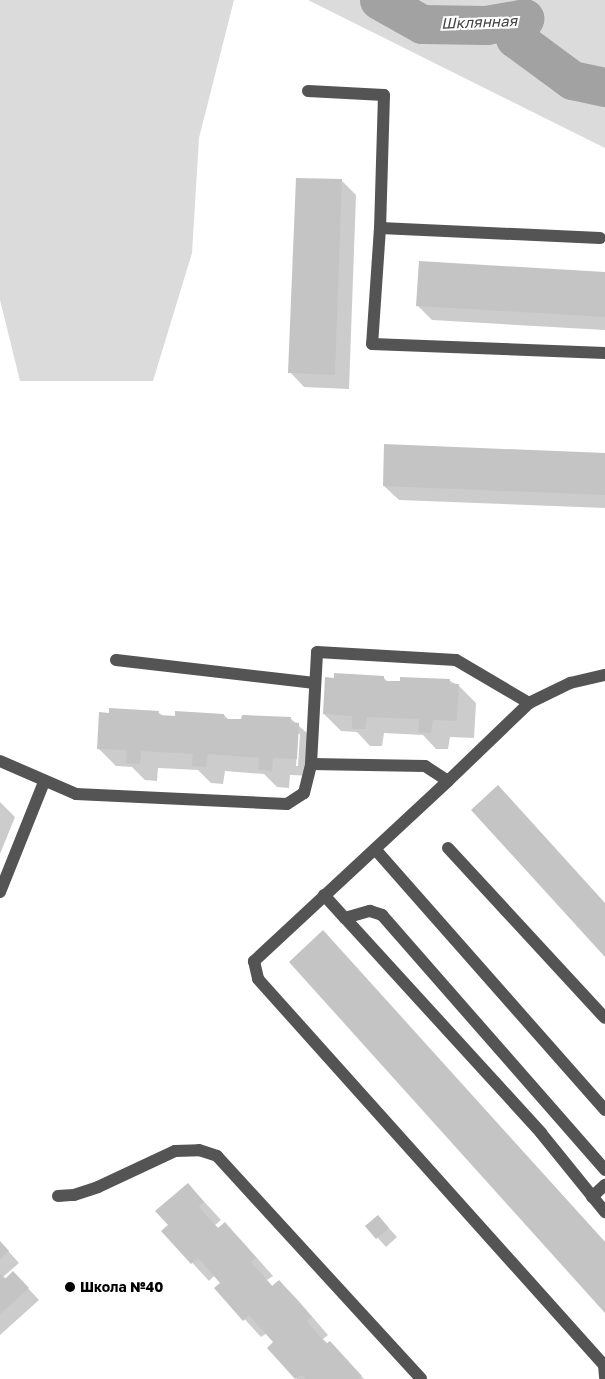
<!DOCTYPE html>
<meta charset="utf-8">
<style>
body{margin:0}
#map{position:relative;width:605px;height:1379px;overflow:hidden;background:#fff;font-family:"Golos Text",sans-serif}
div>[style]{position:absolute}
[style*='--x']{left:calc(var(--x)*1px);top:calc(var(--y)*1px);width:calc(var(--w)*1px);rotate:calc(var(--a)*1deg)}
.green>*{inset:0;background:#dbdbdb}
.shadow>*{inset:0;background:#0003}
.river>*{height:39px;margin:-19.5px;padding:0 19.5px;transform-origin:19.5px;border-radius:19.5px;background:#a2a2a2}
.building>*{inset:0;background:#c4c4c4}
.minor>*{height:12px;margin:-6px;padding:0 6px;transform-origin:6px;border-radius:6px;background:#545454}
.dots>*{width:14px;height:14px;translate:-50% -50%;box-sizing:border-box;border:2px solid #fff;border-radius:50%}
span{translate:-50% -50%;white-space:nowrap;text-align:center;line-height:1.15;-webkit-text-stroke:4px #fff;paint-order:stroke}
.poi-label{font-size:14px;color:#000;font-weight:700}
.left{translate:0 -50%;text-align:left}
.water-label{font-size:15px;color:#434343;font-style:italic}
</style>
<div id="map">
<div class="green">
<i style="clip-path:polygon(0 0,234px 0,199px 138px,192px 253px,153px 381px,20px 381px,0 300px)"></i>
<i style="clip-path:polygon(308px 0,605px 0,605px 148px)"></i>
</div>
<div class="shadow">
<i style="clip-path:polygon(342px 181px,356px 195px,349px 389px,304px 387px,290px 372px)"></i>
<i style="clip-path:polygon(605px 273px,605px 330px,432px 320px,418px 306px)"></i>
<i style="clip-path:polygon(605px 454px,605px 508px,399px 500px,384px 486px)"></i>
<i style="clip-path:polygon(383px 677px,388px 682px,450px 681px,458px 685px,476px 703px,474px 738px,450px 737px,448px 749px,436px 749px,423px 735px,384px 733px,382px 746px,370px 746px,357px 732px,341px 731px,324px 714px)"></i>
<i style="clip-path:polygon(evenodd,158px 712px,163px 716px,224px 715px,229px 720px,290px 718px,316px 741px,314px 776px,290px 775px,289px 788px,277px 787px,264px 774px,225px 771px,223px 784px,211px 783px,198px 770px,158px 768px,157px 781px,145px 780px,132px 767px,116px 766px,98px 748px,158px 712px,298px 734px,300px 734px,298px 766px,296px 766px,298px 734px)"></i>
<i style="clip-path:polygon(0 802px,15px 817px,0 854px)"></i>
<i style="clip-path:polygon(323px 932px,605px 1242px,605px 1311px)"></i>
<i style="clip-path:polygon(188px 1184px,221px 1220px,215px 1225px,219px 1229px,225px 1224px,242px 1241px,273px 1276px,267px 1280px,273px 1287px,279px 1281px,296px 1298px,328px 1335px,323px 1339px,364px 1379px,297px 1379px,269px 1348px,275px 1342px,267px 1333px,261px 1337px,216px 1288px,222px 1283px,215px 1275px,209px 1281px,163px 1231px,169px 1225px)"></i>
<i style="clip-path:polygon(386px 1225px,397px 1237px,386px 1247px,367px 1226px)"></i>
<i style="clip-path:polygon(0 1242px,19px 1263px,3px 1277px,24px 1284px,39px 1300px,0 1335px)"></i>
</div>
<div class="river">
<i style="--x:379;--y:0;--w:49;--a:29.2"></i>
<i style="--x:422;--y:24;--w:64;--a:0.9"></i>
<i style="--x:486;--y:25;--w:39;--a:-10"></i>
<i style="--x:524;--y:18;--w:22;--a:114"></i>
<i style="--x:515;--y:38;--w:71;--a:36.4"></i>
<i style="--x:572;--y:80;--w:34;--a:12"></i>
</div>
<div class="building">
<i style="clip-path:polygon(296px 178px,342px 179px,335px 375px,288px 373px)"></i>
<i style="clip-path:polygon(419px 261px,605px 272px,605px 317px,416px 306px)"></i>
<i style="clip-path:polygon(384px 444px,605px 453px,605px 495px,383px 486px)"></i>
<i style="clip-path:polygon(334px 673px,384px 676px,384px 681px,400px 681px,400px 677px,450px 679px,450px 684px,459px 684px,457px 721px,433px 720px,431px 733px,418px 732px,419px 719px,367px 717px,365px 729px,352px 729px,352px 716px,323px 714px,325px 677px,334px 678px)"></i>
<i style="clip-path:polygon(109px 708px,159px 711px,158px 715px,175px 716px,175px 711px,224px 714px,224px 719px,241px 719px,242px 715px,291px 717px,291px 722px,299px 723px,297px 759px,273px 758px,272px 771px,258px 770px,259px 758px,208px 754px,206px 767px,192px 766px,193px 754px,141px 751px,140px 764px,126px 763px,127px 750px,97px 749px,99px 712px,109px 713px)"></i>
<i style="clip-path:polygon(498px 785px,605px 903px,605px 957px,471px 810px)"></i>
<i style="clip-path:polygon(323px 930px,605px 1242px,605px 1313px,289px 962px)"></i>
<i style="clip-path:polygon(188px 1183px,204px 1202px,199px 1207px,218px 1228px,225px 1222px,256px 1258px,251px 1262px,272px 1286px,279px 1280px,312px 1317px,307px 1321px,326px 1344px,330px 1341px,362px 1376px,358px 1379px,306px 1379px,302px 1375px,295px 1379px,267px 1348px,273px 1342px,249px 1315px,243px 1321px,214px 1288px,220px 1283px,198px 1258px,191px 1264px,161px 1231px,168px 1225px,155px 1211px)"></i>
<i style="clip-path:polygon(378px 1215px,389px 1228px,376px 1239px,365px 1226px)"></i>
<i style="clip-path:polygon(0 1241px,9px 1251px,0 1259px)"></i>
<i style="clip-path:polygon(13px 1271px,29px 1288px,0 1314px,0 1273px,5px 1279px)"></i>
</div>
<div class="minor">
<i style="--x:308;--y:91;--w:76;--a:3"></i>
<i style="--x:384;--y:95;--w:133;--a:91.7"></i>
<i style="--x:600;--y:238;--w:220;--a:-177.4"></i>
<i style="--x:380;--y:228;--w:116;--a:93.9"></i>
<i style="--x:372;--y:344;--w:233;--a:2.2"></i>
<i style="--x:116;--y:660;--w:200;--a:6.6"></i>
<i style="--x:0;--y:761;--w:83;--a:23.5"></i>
<i style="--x:76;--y:794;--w:211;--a:2.7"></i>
<i style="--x:287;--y:804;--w:20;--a:-33"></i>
<i style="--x:304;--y:793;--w:30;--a:-76"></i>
<i style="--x:311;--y:764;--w:114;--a:1"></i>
<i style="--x:425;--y:766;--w:27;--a:33"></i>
<i style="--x:448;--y:781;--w:265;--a:137.1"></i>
<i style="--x:254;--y:961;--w:18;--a:77"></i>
<i style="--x:258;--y:979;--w:518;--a:48.13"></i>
<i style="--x:604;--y:1365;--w:12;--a:85"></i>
<i style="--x:311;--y:764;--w:112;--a:-86.9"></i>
<i style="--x:317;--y:652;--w:139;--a:3.3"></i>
<i style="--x:456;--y:660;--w:85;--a:30.5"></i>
<i style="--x:448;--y:781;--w:112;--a:-43.9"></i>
<i style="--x:529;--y:703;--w:46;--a:-26"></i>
<i style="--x:570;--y:683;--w:36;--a:-13"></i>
<i style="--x:448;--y:848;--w:231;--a:47.3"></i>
<i style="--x:375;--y:849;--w:348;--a:48.6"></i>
<i style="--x:0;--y:892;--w:118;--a:-68.2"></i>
<i style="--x:324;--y:895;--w:31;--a:48"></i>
<i style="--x:345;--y:918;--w:26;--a:-16"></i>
<i style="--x:370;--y:911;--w:13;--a:18"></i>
<i style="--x:382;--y:915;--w:339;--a:48.8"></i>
<i style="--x:345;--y:918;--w:291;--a:47.6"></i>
<i style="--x:541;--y:1133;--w:102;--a:51"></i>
<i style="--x:58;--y:1196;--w:16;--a:-4"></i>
<i style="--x:74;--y:1195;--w:25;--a:-18"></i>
<i style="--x:98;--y:1187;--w:85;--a:-25.1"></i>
<i style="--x:175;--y:1151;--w:24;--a:-2"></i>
<i style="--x:199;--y:1150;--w:19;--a:18"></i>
<i style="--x:217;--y:1156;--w:302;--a:47.5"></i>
<i style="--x:592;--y:1197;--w:18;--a:-43"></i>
</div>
<div class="dots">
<i style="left:70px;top:1287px;background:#000"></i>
</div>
<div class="poi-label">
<span class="left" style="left:80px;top:1287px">Школа №40</span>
</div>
<div class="water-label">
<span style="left:479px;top:22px;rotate:-2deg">Шклянная</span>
</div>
</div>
